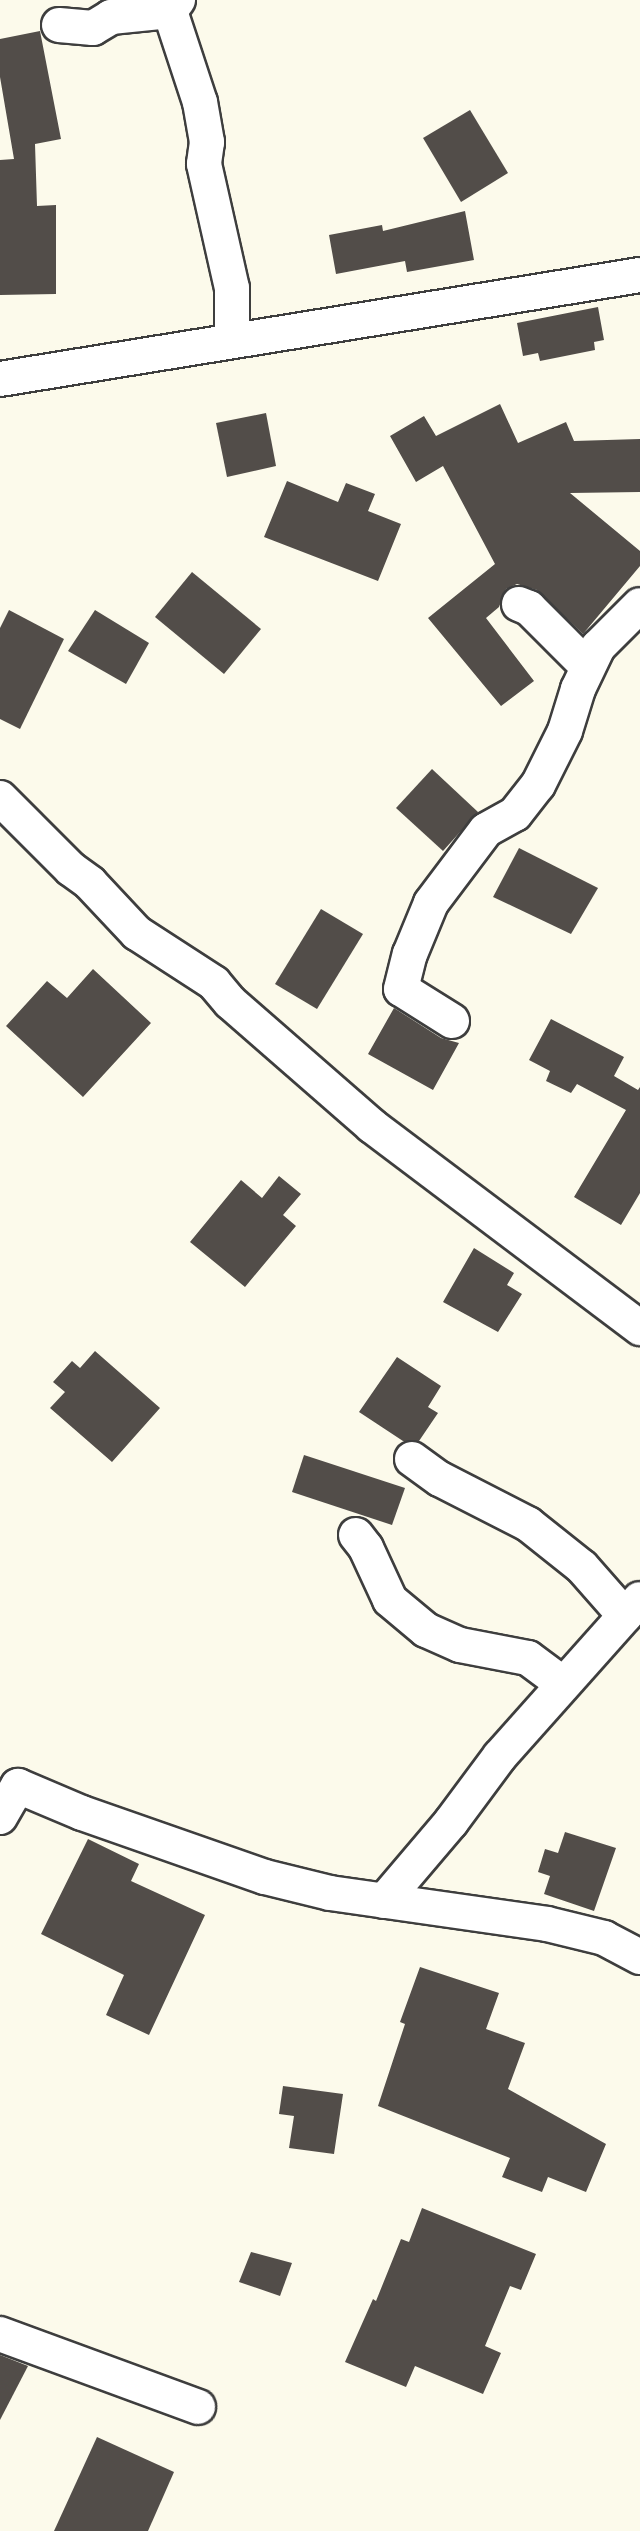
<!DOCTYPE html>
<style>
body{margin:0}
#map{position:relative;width:640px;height:2531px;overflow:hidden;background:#fcfaeb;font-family:Merriweather,serif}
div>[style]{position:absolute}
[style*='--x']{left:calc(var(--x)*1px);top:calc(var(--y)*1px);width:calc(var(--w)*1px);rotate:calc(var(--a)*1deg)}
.building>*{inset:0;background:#524d49}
.roads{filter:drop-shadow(2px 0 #3e3e3e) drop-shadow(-2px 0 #3e3e3e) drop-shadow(0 2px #3e3e3e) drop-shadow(0 -2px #3e3e3e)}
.minor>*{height:34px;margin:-17px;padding:0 17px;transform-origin:17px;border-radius:17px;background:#fff}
span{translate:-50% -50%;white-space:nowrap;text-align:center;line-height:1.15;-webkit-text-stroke:8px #fff;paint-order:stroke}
</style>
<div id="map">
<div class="building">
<i style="clip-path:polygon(40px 31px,61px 139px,35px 144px,37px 206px,56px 205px,56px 294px,0 295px,0 160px,14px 159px,0 77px,0 39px)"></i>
<i style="clip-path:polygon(470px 110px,508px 173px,461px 202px,423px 138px)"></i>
<i style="clip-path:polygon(465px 211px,474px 260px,407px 272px,405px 261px,336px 274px,329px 235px,382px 225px,383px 231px)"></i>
<i style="clip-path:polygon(598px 307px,604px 340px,594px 342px,595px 350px,540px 361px,538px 353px,523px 356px,517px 323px)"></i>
<i style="clip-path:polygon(500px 404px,518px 443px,566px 422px,574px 441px,640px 439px,640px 492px,570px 493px,640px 551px,640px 566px,583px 634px,537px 590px,517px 584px,506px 589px,499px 607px,486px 618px,534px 681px,501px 706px,428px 618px,495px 564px,443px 466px,416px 482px,390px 436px,424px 416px,436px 436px)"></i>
<i style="clip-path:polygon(266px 413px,276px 466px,227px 477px,216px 423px)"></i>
<i style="clip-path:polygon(287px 481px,338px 502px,346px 483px,375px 494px,368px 511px,401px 524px,378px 581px,264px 537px)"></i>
<i style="clip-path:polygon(192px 572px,261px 629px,224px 674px,155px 617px)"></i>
<i style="clip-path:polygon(9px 610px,64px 639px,20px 729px,0 719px,0 628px)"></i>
<i style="clip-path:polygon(95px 610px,149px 643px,126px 684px,68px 651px)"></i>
<i style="clip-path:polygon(432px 769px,478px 812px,443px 851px,396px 808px)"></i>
<i style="clip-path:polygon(519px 848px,598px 888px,571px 934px,493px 897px)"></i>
<i style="clip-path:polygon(321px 909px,363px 934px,317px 1009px,275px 984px)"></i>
<i style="clip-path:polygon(93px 969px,151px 1023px,83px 1097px,6px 1026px,47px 981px,67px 998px)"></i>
<i style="clip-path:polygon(394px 1008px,441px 1038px,459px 1043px,433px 1090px,368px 1054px)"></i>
<i style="clip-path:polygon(551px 1019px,624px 1057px,614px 1076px,638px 1090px,640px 1087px,640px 1193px,621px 1225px,574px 1197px,626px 1110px,577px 1084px,571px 1093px,546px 1081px,550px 1071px,529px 1060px)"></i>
<i style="clip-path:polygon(279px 1176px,301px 1194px,283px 1215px,296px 1226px,245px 1287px,190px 1242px,241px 1180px,262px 1198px)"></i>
<i style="clip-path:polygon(474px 1248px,514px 1273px,507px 1285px,522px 1294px,498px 1332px,443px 1302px)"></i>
<i style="clip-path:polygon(95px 1351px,160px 1408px,112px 1462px,50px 1408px,65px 1392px,53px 1382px,72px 1361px,80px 1368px)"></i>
<i style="clip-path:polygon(397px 1357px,441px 1386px,428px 1407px,438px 1413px,419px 1441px,403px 1441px,359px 1412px)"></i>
<i style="clip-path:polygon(304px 1455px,405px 1488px,392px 1525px,292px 1492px)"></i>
<i style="clip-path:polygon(565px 1832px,616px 1848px,594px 1911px,544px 1894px,550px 1876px,538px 1872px,545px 1849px,558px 1853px)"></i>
<i style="clip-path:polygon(88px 1839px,139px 1864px,131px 1881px,205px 1915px,149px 2035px,106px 2015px,124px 1975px,41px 1934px)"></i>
<i style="clip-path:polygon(420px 1967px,499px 1993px,486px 2029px,525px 2043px,508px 2089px,606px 2144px,586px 2192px,548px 2177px,542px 2192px,502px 2177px,510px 2158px,378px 2106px,405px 2024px,400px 2022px)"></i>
<i style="clip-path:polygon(283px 2086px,343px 2094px,334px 2154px,289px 2148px,294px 2116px,279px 2114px)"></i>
<i style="clip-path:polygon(422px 2208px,536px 2254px,521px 2290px,510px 2286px,485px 2346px,501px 2353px,483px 2394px,415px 2366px,406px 2387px,345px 2362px,373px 2299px,376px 2301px,401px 2239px,409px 2242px)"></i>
<i style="clip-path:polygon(251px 2252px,292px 2263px,280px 2296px,239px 2282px)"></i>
<i style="clip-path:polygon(0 2355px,28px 2366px,0 2420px)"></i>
<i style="clip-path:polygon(97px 2437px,174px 2472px,148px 2531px,54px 2531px)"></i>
</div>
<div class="roads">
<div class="minor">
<i style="--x:178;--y:0;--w:14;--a:126"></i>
<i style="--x:170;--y:11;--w:96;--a:71.8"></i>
<i style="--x:200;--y:102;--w:41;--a:80.1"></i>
<i style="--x:207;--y:142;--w:22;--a:98"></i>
<i style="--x:204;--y:164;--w:127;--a:77.3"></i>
<i style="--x:232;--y:288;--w:53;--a:90"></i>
<i style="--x:59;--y:25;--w:34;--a:5"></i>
<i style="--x:93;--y:28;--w:21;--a:-31"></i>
<i style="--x:111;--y:17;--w:59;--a:-5.8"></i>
<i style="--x:0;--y:379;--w:648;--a:-9.23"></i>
<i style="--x:519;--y:604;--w:11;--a:22"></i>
<i style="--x:529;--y:608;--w:82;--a:45"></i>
<i style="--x:0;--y:798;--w:100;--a:45"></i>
<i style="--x:71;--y:869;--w:24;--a:36"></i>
<i style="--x:90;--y:883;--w:69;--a:46.8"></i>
<i style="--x:137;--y:933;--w:92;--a:33"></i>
<i style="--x:214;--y:983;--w:25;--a:50"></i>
<i style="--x:230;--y:1002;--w:189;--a:41.1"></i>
<i style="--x:372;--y:1126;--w:336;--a:37"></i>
<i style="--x:452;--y:1021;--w:60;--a:-147.9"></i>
<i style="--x:401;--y:989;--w:36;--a:-76"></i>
<i style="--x:410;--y:954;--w:55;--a:-67.6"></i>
<i style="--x:431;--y:903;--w:91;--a:-53"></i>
<i style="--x:486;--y:830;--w:33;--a:-29"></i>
<i style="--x:515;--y:814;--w:37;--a:-52"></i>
<i style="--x:538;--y:785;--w:60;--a:-63.4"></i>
<i style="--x:565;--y:731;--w:44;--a:-72.8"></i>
<i style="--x:578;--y:689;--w:47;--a:-64.5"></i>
<i style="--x:598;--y:647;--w:59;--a:-45"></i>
<i style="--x:412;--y:1459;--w:34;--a:36"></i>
<i style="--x:440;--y:1479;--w:99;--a:27.1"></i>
<i style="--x:528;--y:1524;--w:69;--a:38.5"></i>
<i style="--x:582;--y:1567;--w:65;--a:48.7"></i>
<i style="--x:356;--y:1535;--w:16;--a:52"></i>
<i style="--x:366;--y:1548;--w:57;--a:65.2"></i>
<i style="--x:390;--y:1600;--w:47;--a:39.8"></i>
<i style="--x:426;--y:1630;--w:37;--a:24"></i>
<i style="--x:460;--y:1645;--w:69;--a:10.8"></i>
<i style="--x:528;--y:1658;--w:44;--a:36.6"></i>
<i style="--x:0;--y:1817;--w:36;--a:-60"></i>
<i style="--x:18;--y:1786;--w:69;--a:22.9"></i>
<i style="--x:82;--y:1813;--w:194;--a:19.3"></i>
<i style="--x:265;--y:1877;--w:67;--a:13.8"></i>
<i style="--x:330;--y:1893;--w:219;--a:8.1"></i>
<i style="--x:547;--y:1924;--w:59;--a:13.8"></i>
<i style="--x:604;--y:1938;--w:41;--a:27.8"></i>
<i style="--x:384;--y:1901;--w:104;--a:-49.7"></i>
<i style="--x:451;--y:1822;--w:82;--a:-53.4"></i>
<i style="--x:500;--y:1756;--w:210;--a:-48.3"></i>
<i style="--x:0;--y:2334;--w:211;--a:20.2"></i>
</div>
</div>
</div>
